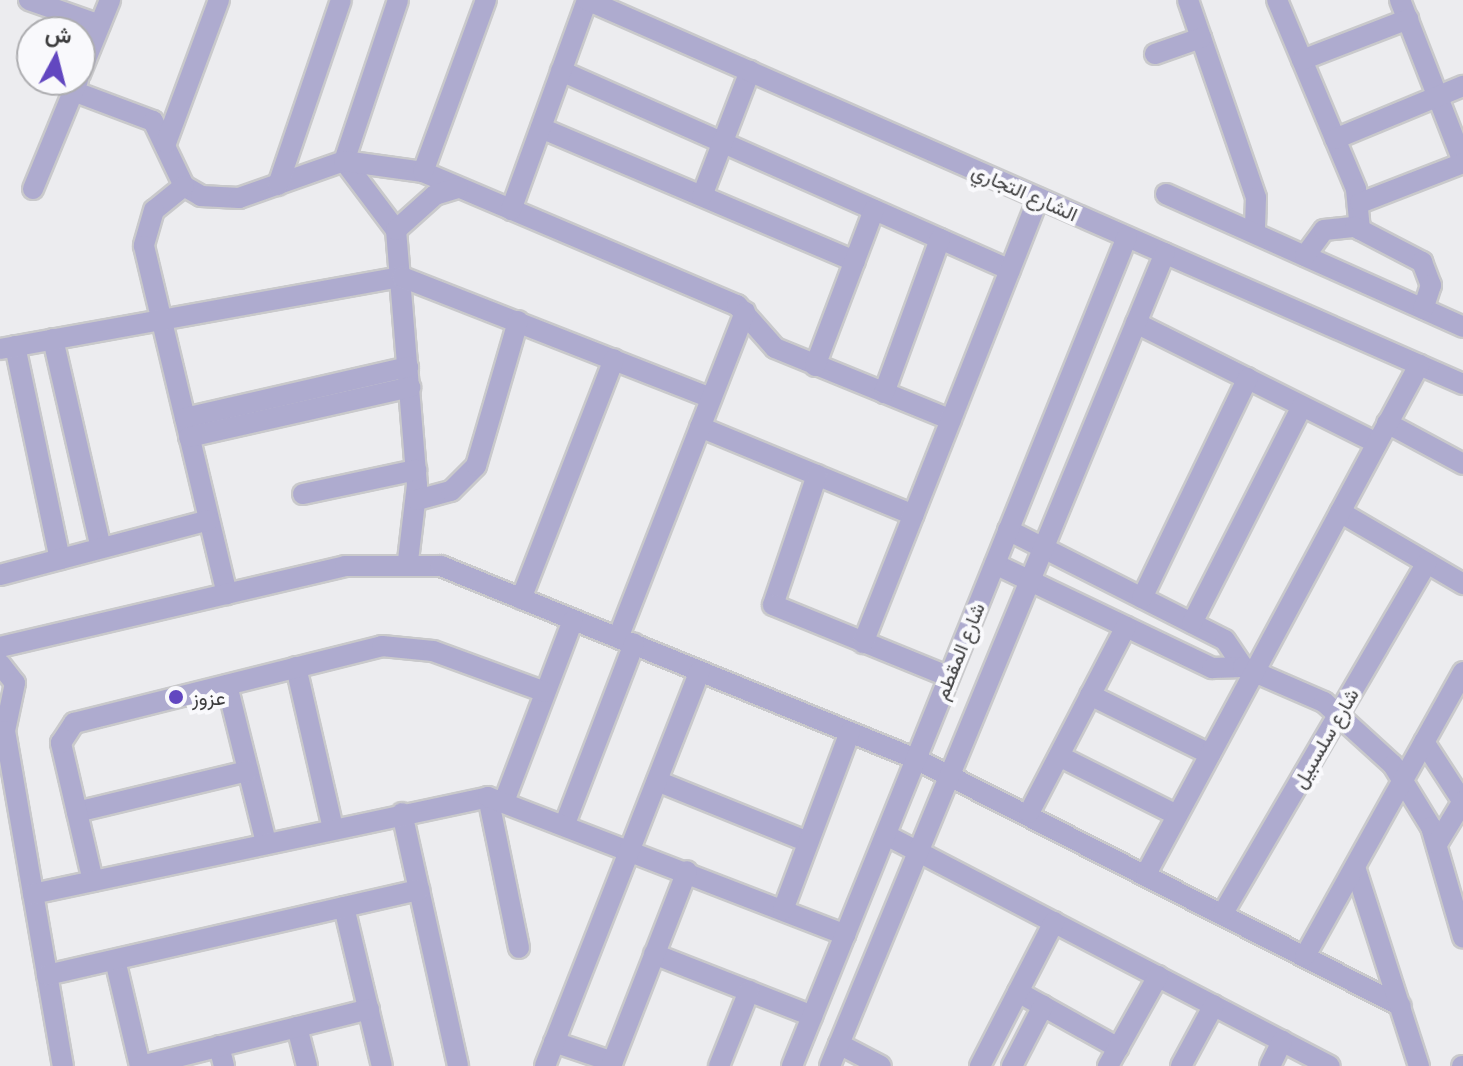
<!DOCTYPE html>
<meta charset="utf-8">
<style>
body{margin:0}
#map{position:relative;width:1463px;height:1066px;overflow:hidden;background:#ececef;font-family:Manrope,Vazirmatn,sans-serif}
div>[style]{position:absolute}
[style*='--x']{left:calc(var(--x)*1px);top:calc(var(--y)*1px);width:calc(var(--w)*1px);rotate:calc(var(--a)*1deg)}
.roads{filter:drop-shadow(2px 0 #c9c9cb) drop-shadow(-2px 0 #c9c9cb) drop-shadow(0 2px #c9c9cb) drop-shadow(0 -2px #c9c9cb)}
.minor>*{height:20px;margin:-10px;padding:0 10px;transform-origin:10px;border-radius:10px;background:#aeabcf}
.dots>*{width:22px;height:22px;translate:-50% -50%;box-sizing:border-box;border:4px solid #f9f9fc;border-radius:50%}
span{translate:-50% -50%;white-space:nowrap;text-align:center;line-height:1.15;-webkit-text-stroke:8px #f9f9fc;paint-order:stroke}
.street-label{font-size:20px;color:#3c3c3d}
.poi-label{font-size:20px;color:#3c3c3d}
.left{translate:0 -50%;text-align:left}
.north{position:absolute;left:16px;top:16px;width:80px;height:80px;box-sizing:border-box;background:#f9f9fc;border:2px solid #adadb0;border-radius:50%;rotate:7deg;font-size:22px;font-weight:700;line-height:32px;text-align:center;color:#3c3c3d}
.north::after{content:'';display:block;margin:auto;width:28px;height:36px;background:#6247c0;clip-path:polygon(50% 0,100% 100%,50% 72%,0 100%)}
</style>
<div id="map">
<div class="roads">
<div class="minor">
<i style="--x:29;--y:0;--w:75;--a:19.4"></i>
<i style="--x:398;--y:0;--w:170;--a:108.5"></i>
<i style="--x:344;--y:161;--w:86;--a:53"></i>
<i style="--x:396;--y:230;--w:256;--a:85.3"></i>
<i style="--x:417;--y:485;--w:77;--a:96.8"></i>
<i style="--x:1188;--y:0;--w:209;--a:71"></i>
<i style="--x:1256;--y:198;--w:35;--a:92"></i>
<i style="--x:1277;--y:0;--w:205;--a:67.3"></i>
<i style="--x:1356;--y:189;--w:41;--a:84.4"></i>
<i style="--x:1400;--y:0;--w:174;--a:68.7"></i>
<i style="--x:1155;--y:54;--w:49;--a:-19.2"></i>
<i style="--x:1302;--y:60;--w:114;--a:-21.1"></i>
<i style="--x:561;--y:71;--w:491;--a:23.9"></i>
<i style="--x:80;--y:74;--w:80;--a:-67.9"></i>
<i style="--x:73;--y:91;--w:85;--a:20.6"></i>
<i style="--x:153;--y:121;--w:72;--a:64.5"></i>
<i style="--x:184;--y:186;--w:20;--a:30"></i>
<i style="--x:201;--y:196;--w:38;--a:3"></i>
<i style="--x:239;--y:198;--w:111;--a:-19.4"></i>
<i style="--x:344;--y:161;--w:80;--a:7.9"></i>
<i style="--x:423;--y:172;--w:341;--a:23"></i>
<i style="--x:737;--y:305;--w:57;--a:48.5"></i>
<i style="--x:775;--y:348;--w:190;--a:22.2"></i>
<i style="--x:541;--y:128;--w:341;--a:23"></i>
<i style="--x:1335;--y:139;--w:139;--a:-22.5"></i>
<i style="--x:166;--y:143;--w:153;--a:-69.7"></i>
<i style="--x:423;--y:172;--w:183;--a:-69.9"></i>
<i style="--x:278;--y:185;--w:195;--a:-71.2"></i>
<i style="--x:184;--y:186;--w:38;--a:141"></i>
<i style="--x:154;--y:210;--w:37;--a:106"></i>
<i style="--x:144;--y:246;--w:358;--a:76.6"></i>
<i style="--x:33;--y:189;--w:118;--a:-67.6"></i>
<i style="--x:1166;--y:194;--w:325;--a:24.1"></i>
<i style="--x:702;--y:196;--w:134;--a:-69"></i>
<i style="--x:1360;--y:203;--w:110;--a:-21.2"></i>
<i style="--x:511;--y:210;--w:223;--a:-70.1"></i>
<i style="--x:587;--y:0;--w:956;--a:23.67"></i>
<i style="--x:396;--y:230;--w:52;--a:-41.9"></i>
<i style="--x:435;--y:195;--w:24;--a:-17"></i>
<i style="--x:1305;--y:256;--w:32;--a:-54"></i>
<i style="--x:1324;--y:230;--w:31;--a:-6"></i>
<i style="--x:1355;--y:227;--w:76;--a:27.6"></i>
<i style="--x:1422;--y:262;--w:25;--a:69"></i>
<i style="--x:1431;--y:285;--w:25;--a:108"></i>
<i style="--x:1136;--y:323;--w:269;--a:26.5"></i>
<i style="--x:53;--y:339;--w:214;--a:77.1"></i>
<i style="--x:15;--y:346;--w:218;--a:78.1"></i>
<i style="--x:0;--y:349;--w:408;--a:-10.2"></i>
<i style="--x:402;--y:277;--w:332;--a:21.4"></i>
<i style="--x:815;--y:366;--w:167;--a:-69.3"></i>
<i style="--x:884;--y:393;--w:164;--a:-70"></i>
<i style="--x:185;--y:418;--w:229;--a:-12.9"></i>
<i style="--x:1387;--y:423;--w:86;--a:28.3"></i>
<i style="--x:700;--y:427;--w:231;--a:22.4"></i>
<i style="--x:189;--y:437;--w:227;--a:-12.7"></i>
<i style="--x:817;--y:475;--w:137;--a:108.7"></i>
<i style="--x:773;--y:605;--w:190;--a:22.2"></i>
<i style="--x:303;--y:494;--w:116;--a:-12"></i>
<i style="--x:417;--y:500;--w:35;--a:-15"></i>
<i style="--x:451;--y:491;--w:35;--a:-45"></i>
<i style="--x:476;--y:466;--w:151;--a:-73.8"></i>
<i style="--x:1340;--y:512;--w:143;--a:30.3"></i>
<i style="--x:1008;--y:530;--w:243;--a:26.9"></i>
<i style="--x:1225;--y:640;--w:32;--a:56"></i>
<i style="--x:995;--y:564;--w:241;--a:25.6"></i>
<i style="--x:1212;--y:668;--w:31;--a:-2"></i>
<i style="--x:0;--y:575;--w:216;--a:-14.7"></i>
<i style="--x:1142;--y:598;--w:244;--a:-64.3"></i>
<i style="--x:521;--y:599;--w:257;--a:-68.8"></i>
<i style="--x:1192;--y:623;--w:243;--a:-63.1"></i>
<i style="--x:618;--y:638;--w:350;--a:-68.7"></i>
<i style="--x:863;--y:643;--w:478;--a:-68.5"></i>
<i style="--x:0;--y:647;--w:354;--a:-13.2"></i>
<i style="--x:345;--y:566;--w:96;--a:0"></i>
<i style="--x:441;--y:566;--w:513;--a:22.11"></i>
<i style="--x:916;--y:759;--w:544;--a:26.99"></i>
<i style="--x:0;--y:664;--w:24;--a:52"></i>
<i style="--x:15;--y:683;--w:49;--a:101.8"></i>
<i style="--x:5;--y:731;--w:340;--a:80.2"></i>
<i style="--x:296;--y:667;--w:165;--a:77.1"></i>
<i style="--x:1243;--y:667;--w:88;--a:23.4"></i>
<i style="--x:1324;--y:702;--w:93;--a:42.4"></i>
<i style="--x:1393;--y:765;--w:73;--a:58.5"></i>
<i style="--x:1431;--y:827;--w:115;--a:73.8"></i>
<i style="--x:227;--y:685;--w:163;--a:76.1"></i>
<i style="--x:1090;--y:695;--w:134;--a:26.2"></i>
<i style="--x:1424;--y:742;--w:72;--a:57"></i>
<i style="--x:1059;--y:756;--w:132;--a:26.6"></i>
<i style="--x:657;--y:781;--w:163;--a:22"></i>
<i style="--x:488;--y:797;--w:154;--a:78.4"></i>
<i style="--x:505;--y:799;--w:191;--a:-69.2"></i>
<i style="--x:77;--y:812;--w:176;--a:-13.5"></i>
<i style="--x:402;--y:813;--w:259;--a:77.5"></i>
<i style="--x:1029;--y:813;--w:210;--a:-62.5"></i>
<i style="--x:566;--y:821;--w:190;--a:-69"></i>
<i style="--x:886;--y:835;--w:500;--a:27.5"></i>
<i style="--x:1437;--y:844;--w:50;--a:-58.8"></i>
<i style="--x:1355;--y:867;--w:209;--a:72.2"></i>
<i style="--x:1146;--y:874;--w:578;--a:-61.79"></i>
<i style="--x:93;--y:881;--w:142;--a:-103.1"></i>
<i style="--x:61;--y:743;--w:24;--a:-57"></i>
<i style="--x:74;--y:723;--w:317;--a:-14"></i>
<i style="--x:382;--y:646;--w:51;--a:5.6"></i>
<i style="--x:433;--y:651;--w:119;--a:20.1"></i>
<i style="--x:33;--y:894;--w:465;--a:-12"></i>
<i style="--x:488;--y:797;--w:383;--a:21.1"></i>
<i style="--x:344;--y:907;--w:163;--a:76.6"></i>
<i style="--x:783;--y:910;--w:190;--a:-69.4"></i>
<i style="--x:1223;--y:913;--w:405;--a:-59.8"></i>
<i style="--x:654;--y:954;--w:170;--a:21.4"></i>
<i style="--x:1305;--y:956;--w:325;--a:-60.9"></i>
<i style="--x:115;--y:960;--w:109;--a:76.7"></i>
<i style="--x:47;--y:975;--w:382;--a:-12.9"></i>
<i style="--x:1018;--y:992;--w:115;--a:29.2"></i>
<i style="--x:297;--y:1027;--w:40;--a:75.6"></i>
<i style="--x:554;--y:1042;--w:62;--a:18.7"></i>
<i style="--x:839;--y:1044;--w:47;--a:27.6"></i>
<i style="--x:219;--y:1046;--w:21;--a:76"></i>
<i style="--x:141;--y:1066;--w:235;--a:-14"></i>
<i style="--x:545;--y:1066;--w:424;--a:-68.6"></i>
<i style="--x:611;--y:1066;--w:209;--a:-68.7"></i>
<i style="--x:719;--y:1066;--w:81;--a:-68.2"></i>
<i style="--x:792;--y:1066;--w:894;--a:-68"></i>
<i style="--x:830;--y:1066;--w:879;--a:-67.61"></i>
<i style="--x:980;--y:1066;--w:162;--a:-62.8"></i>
<i style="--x:1012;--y:1066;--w:68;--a:-62.7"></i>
<i style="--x:1108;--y:1066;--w:103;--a:-60.9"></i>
<i style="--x:1181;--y:1066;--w:69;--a:-61.6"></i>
<i style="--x:1270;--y:1066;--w:28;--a:-64"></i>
<i style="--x:1462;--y:1066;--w:1;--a:0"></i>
</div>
</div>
<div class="dots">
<i style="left:176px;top:697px;background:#6247c0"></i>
</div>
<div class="street-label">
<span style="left:1025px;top:192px;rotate:24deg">الشارع التجاري</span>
<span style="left:959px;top:651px;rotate:-68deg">شارع المقطم</span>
<span style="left:1325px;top:738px;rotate:-60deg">شارع سلسبيل</span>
</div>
<div class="poi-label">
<span class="left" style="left:192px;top:697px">عزوز</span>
</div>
<div class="north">ش</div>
</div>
